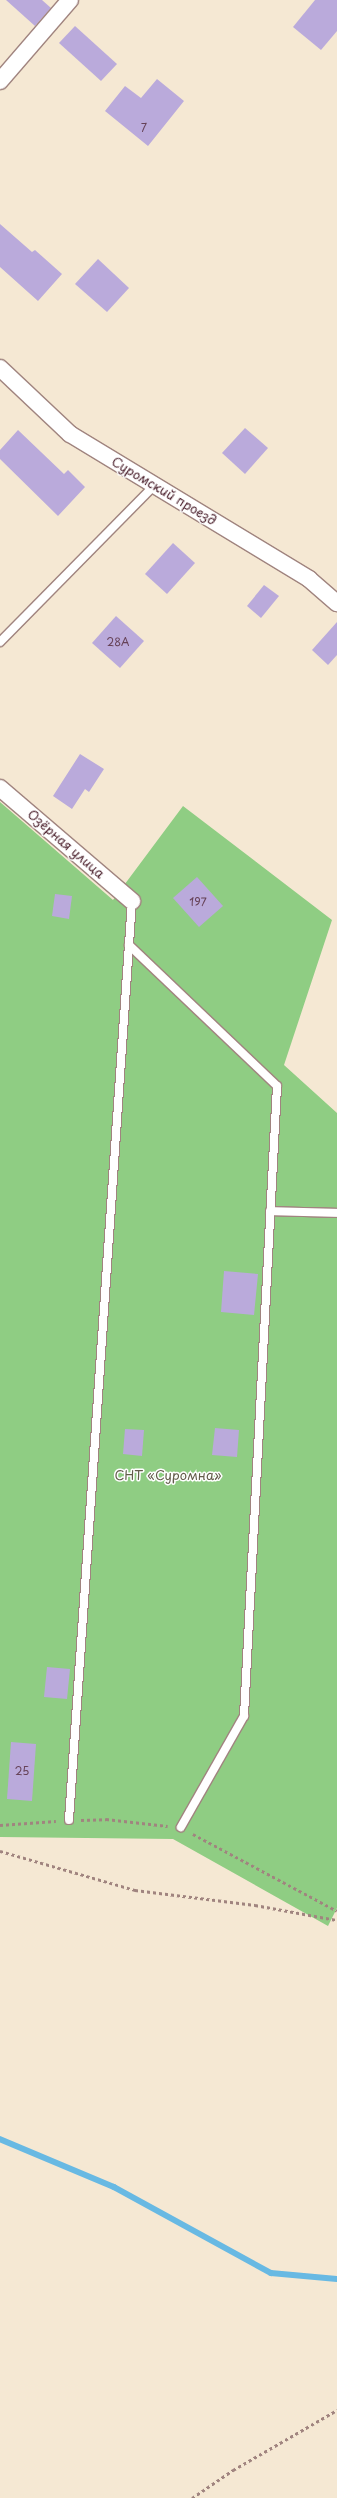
<!DOCTYPE html>
<meta charset="utf-8">
<style>
body{margin:0}
#map{position:relative;width:337px;height:2498px;overflow:hidden;background:#f5e8d3;font-family:"Playpen Sans",sans-serif}
div>[style]{position:absolute}
[style*='--x']{left:calc(var(--x)*1px);top:calc(var(--y)*1px);width:calc(var(--w)*1px);rotate:calc(var(--a)*1deg)}
.green>*{inset:0;background:#8fcd83}
.stream>*{height:5.5px;margin:-2.75px;padding:0 2.75px;transform-origin:2.75px;border-radius:2.75px;background:#68b9e3}
.building>*{inset:0;background:#baaadb}
.path>*{height:2.5px;margin-top:-1.25px;transform-origin:0;background:repeating-linear-gradient(90deg,#a0847f 0 3px,transparent 0 6px)}
.roads{filter:drop-shadow(1px 0 #a0847f) drop-shadow(-1px 0 #a0847f) drop-shadow(0 1px #a0847f) drop-shadow(0 -1px #a0847f)}
.service>*{height:8px;margin:-4px;padding:0 4px;transform-origin:4px;border-radius:4px;background:#fff}
.minor>*{height:16px;margin:-8px;padding:0 8px;transform-origin:8px;border-radius:8px;background:#fff}
span{translate:-50% -50%;white-space:nowrap;text-align:center;line-height:1.15;-webkit-text-stroke:3px #fff;paint-order:stroke}
.number-label{font-size:11px;color:#664257}
.number-label span{-webkit-text-stroke-width:0}
.street-label{font-size:13px;color:#4a1f2b}
.park-label{font-size:13px;color:#625c4a}
</style>
<div id="map">
<div class="green">
<i style="clip-path:polygon(0 802px,113px 900px,183px 806px,332px 920px,284px 1065px,337px 1113px,337px 1908px,328px 1926px,173px 1839px,0 1837px)"></i>
</div>
<div class="stream">
<i style="--x:0;--y:2139;--w:124;--a:22.8"></i>
<i style="--x:114;--y:2187;--w:179;--a:28.7"></i>
<i style="--x:271;--y:2273;--w:66;--a:5.2"></i>
</div>
<div class="building">
<i style="clip-path:polygon(6px 0,42px 0,51px 8px,35px 26px)"></i>
<i style="clip-path:polygon(315px 0,337px 0,337px 31px,321px 50px,293px 27px)"></i>
<i style="clip-path:polygon(75px 26px,117px 64px,101px 81px,59px 43px)"></i>
<i style="clip-path:polygon(157px 79px,184px 101px,148px 146px,105px 111px,125px 86px,141px 98px)"></i>
<i style="clip-path:polygon(0 224px,32px 252px,35px 250px,62px 274px,38px 301px,0 267px)"></i>
<i style="clip-path:polygon(98px 259px,129px 288px,107px 312px,75px 284px)"></i>
<i style="clip-path:polygon(245px 428px,268px 448px,245px 474px,222px 453px)"></i>
<i style="clip-path:polygon(18px 430px,64px 474px,68px 470px,85px 487px,58px 516px,0 459px,0 450px)"></i>
<i style="clip-path:polygon(173px 543px,195px 563px,167px 594px,145px 574px)"></i>
<i style="clip-path:polygon(264px 585px,279px 596px,261px 618px,247px 606px)"></i>
<i style="clip-path:polygon(116px 616px,144px 641px,120px 668px,92px 643px)"></i>
<i style="clip-path:polygon(337px 622px,337px 655px,328px 665px,312px 650px)"></i>
<i style="clip-path:polygon(80px 754px,104px 769px,89px 792px,85px 789px,72px 809px,53px 796px)"></i>
<i style="clip-path:polygon(197px 877px,223px 906px,199px 927px,173px 898px)"></i>
<i style="clip-path:polygon(55px 894px,72px 896px,69px 919px,52px 916px)"></i>
<i style="clip-path:polygon(224px 1271px,258px 1274px,254px 1315px,221px 1312px)"></i>
<i style="clip-path:polygon(215px 1428px,239px 1430px,237px 1457px,212px 1455px)"></i>
<i style="clip-path:polygon(125px 1429px,144px 1430px,142px 1456px,123px 1454px)"></i>
<i style="clip-path:polygon(47px 1667px,70px 1669px,67px 1699px,44px 1697px)"></i>
<i style="clip-path:polygon(11px 1742px,36px 1744px,32px 1801px,7px 1799px)"></i>
</div>
<div class="path">
<i style="--x:81;--y:1820;--w:25;--a:-2"></i>
<i style="--x:106;--y:1819;--w:62;--a:6.4"></i>
<i style="--x:0;--y:1825;--w:56;--a:-4.1"></i>
<i style="--x:193;--y:1834;--w:163;--a:28.1"></i>
<i style="--x:0;--y:1851;--w:141;--a:16.1"></i>
<i style="--x:135;--y:1890;--w:121;--a:7.1"></i>
<i style="--x:255;--y:1905;--w:83;--a:10.4"></i>
<i style="--x:192;--y:2498;--w:50;--a:-34.3"></i>
<i style="--x:233;--y:2470;--w:120;--a:-30"></i>
</div>
<div class="roads">
<div class="service">
<i style="--x:0;--y:642;--w:221;--a:-45.4"></i>
<i style="--x:129;--y:945;--w:204;--a:43.6"></i>
<i style="--x:277;--y:1086;--w:631;--a:93"></i>
<i style="--x:244;--y:1716;--w:128;--a:119.6"></i>
<i style="--x:270;--y:1211;--w:67;--a:1.7"></i>
<i style="--x:69;--y:1820;--w:921;--a:-86.08"></i>
</div>
<div class="minor">
<i style="--x:0;--y:81;--w:107;--a:-49.2"></i>
<i style="--x:0;--y:368;--w:96;--a:43.3"></i>
<i style="--x:70;--y:434;--w:280;--a:31.2"></i>
<i style="--x:309;--y:579;--w:37;--a:41"></i>
<i style="--x:0;--y:788;--w:174;--a:40.6"></i>
</div>
</div>
<div class="number-label">
<span style="left:144px;top:128px">7</span>
<span style="left:118px;top:642px">28А</span>
<span style="left:198px;top:902px">197</span>
<span style="left:22px;top:1771px">25</span>
</div>
<div class="street-label">
<span style="left:164px;top:491px;rotate:31deg">Суромский проезд</span>
<span style="left:66px;top:844px;rotate:41deg">Озёрная улица</span>
</div>
<div class="park-label">
<span style="left:168px;top:1475px">СНТ «Суромна»</span>
</div>
</div>
